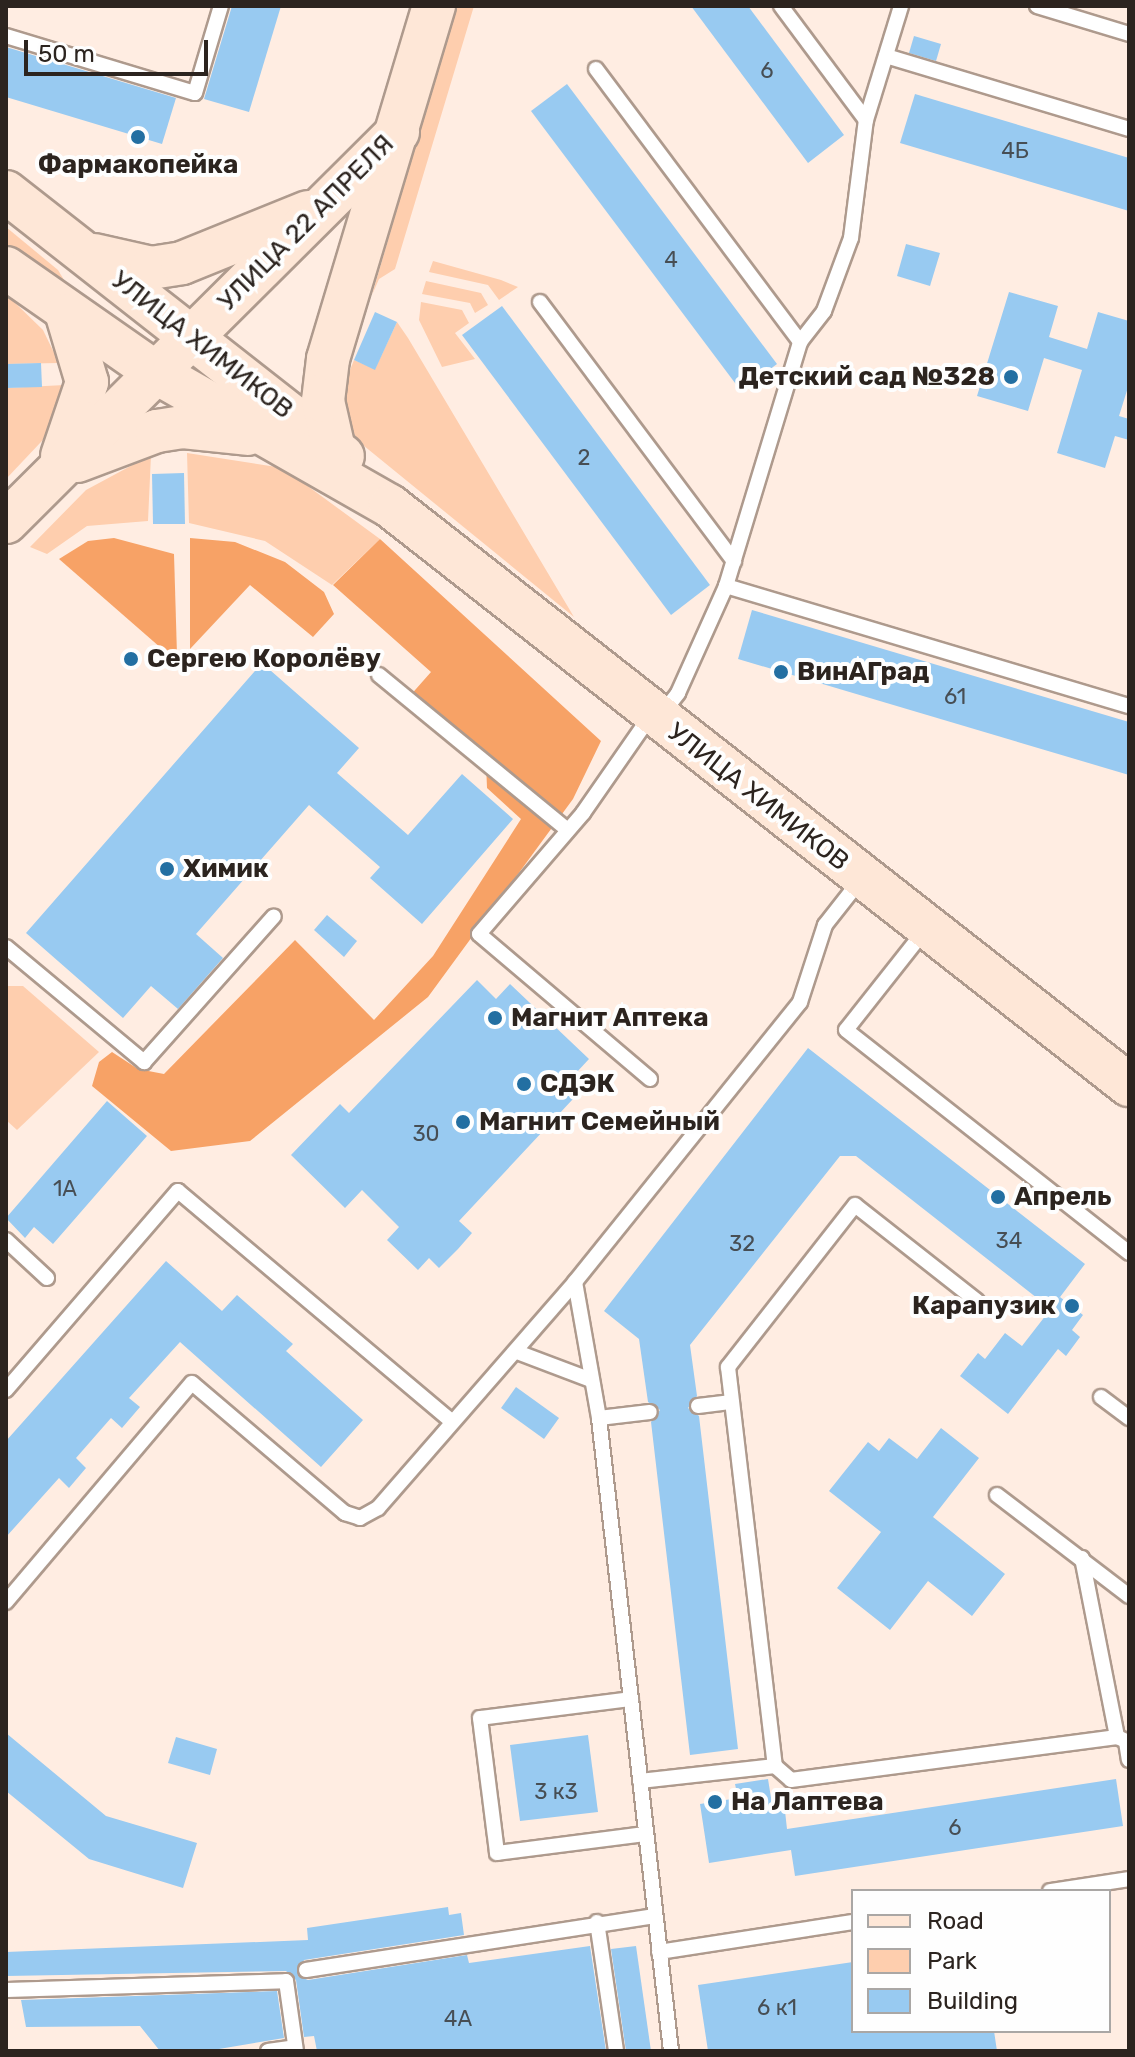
<!DOCTYPE html>
<meta charset="utf-8">
<style>
body{margin:0}
#map{position:relative;width:1135px;height:2057px;overflow:hidden;background:#ffede2;font-family:Rubik,sans-serif}
div>[style]{position:absolute}
[style*='--x']{left:calc(var(--x)*1px);top:calc(var(--y)*1px);width:calc(var(--w)*1px);rotate:calc(var(--a)*1deg)}
.green>*{inset:0;background:#feceae}
.forest>*{inset:0;background:#f7a266}
.building>*{inset:0;background:#98caf1}
.roads{filter:drop-shadow(2px 0 #ae9a8d) drop-shadow(-2px 0 #ae9a8d) drop-shadow(0 2px #ae9a8d) drop-shadow(0 -2px #ae9a8d)}
.lane>*{height:14px;margin:-7px;padding:0 7px;transform-origin:7px;border-radius:7px;background:#fff}
.secondary>*{height:42px;margin:-21px;padding:0 21px;transform-origin:21px;border-radius:21px;background:#fee7d7}
.dots>*{width:22px;height:22px;translate:-50% -50%;box-sizing:border-box;border:4px solid #fefefe;border-radius:50%}
span{translate:-50% -50%;white-space:nowrap;text-align:center;line-height:1.15;-webkit-text-stroke:8px #fefefe;paint-order:stroke}
.number-label{font-size:22px;color:#474e54}
.number-label span{-webkit-text-stroke-width:0}
.poi-label{font-size:26px;color:#2c241f;font-weight:700}
.right{translate:-100% -50%;text-align:right}
.left{translate:0 -50%;text-align:left}
.street-label{font-size:26px;color:#2c241f}
.frame{position:absolute;inset:0;border:8px solid #2c241f;pointer-events:none}
.legend{position:absolute;left:851px;top:1889px;width:260px;height:144px;box-sizing:border-box;background:#fefefe;border:2px solid #aaa7a5;margin:0;padding:10px 14px;list-style:none;font-size:24px;color:#2c241f}
.legend li{display:flex;align-items:center;gap:16px;height:40px}
.legend b{width:40px;border:2px solid #aaa7a5}
.scale{position:absolute;left:24px;top:40px;width:184px;height:36px;box-sizing:border-box;border:4px solid #2c241f;border-top:0;padding-left:10px;font-size:24px;line-height:28px;white-space:nowrap;color:#2c241f;-webkit-text-stroke:6px #fefefe;paint-order:stroke}
</style>
<div id="map">
<div class="green">
<i style="clip-path:polygon(456px 6px,474px 6px,395px 269px,379px 279px,372px 295px)"></i>
<i style="clip-path:polygon(6px 227px,58px 270px,70px 290px,6px 250px)"></i>
<i style="clip-path:polygon(433px 261px,501px 280px,518px 287px,499px 300px,488px 285px,429px 272px)"></i>
<i style="clip-path:polygon(426px 281px,481px 293px,488px 305px,475px 313px,470px 303px,422px 294px)"></i>
<i style="clip-path:polygon(6px 294px,43px 330px,59px 363px,6px 364px)"></i>
<i style="clip-path:polygon(421px 302px,462px 310px,469px 323px,455px 333px,475px 359px,442px 367px,419px 320px)"></i>
<i style="clip-path:polygon(397px 322px,408px 338px,574px 617px,358px 441px,344px 415px,346px 380px,354px 360px,375px 369px)"></i>
<i style="clip-path:polygon(65px 385px,58px 424px,6px 479px,6px 388px)"></i>
<i style="clip-path:polygon(187px 453px,283px 468px,380px 539px,332px 585px,265px 541px,189px 523px)"></i>
<i style="clip-path:polygon(151px 455px,148px 521px,87px 526px,47px 554px,30px 547px,86px 490px)"></i>
<i style="clip-path:polygon(6px 986px,23px 986px,99px 1052px,17px 1130px,6px 1120px)"></i>
</div>
<div class="forest">
<i style="clip-path:polygon(114px 538px,174px 554px,177px 655px,169px 655px,59px 559px,88px 541px)"></i>
<i style="clip-path:polygon(190px 538px,235px 542px,285px 562px,324px 592px,334px 614px,313px 637px,250px 585px,190px 649px)"></i>
<i style="clip-path:polygon(380px 539px,601px 741px,573px 799px,428px 997px,250px 1141px,171px 1151px,92px 1086px,99px 1062px,112px 1052px,138px 1069px,164px 1074px,295px 940px,374px 1020px,433px 956px,521px 819px,487px 788px,486px 763px,408px 698px,431px 672px,333px 585px)"></i>
</div>
<div class="building">
<i style="clip-path:polygon(232px 6px,281px 6px,249px 112px,204px 99px)"></i>
<i style="clip-path:polygon(691px 6px,748px 6px,844px 135px,808px 163px)"></i>
<i style="clip-path:polygon(914px 36px,941px 44px,936px 61px,909px 53px)"></i>
<i style="clip-path:polygon(6px 47px,176px 98px,162px 144px,6px 97px)"></i>
<i style="clip-path:polygon(567px 84px,777px 364px,741px 391px,531px 111px)"></i>
<i style="clip-path:polygon(915px 94px,1129px 158px,1129px 211px,900px 143px)"></i>
<i style="clip-path:polygon(906px 244px,940px 253px,930px 286px,897px 276px)"></i>
<i style="clip-path:polygon(1009px 292px,1058px 306px,1049px 337px,1087px 349px,1098px 312px,1129px 321px,1129px 384px,1119px 416px,1129px 419px,1129px 440px,1115px 436px,1105px 468px,1057px 453px,1082px 370px,1044px 358px,1028px 411px,977px 396px)"></i>
<i style="clip-path:polygon(502px 306px,710px 585px,671px 615px,462px 335px)"></i>
<i style="clip-path:polygon(375px 312px,397px 322px,375px 370px,354px 360px)"></i>
<i style="clip-path:polygon(41px 363px,42px 387px,6px 388px,6px 364px)"></i>
<i style="clip-path:polygon(184px 473px,185px 524px,153px 524px,152px 474px)"></i>
<i style="clip-path:polygon(752px 610px,1129px 722px,1129px 775px,738px 659px)"></i>
<i style="clip-path:polygon(262px 663px,359px 748px,337px 773px,408px 835px,462px 774px,513px 819px,422px 924px,370px 878px,380px 867px,309px 805px,196px 934px,223px 958px,178px 1009px,151px 986px,123px 1018px,26px 933px)"></i>
<i style="clip-path:polygon(327px 915px,357px 941px,344px 957px,314px 930px)"></i>
<i style="clip-path:polygon(477px 980px,496px 999px,510px 984px,589px 1059px,576px 1073px,587px 1084px,459px 1221px,472px 1233px,458px 1249px,439px 1268px,429px 1258px,418px 1270px,387px 1240px,399px 1227px,362px 1190px,345px 1208px,291px 1155px,340px 1104px,349px 1113px)"></i>
<i style="clip-path:polygon(808px 1048px,1085px 1264px,1051px 1309px,856px 1156px,840px 1156px,690px 1345px,697px 1396px,688px 1408px,699px 1416px,738px 1749px,690px 1755px,651px 1422px,660px 1410px,648px 1402px,639px 1339px,604px 1311px)"></i>
<i style="clip-path:polygon(107px 1101px,147px 1136px,53px 1244px,34px 1227px,25px 1238px,6px 1218px)"></i>
<i style="clip-path:polygon(166px 1261px,222px 1311px,237px 1295px,293px 1344px,286px 1351px,363px 1420px,321px 1467px,180px 1342px,129px 1398px,140px 1407px,122px 1428px,111px 1418px,76px 1458px,86px 1468px,69px 1488px,59px 1478px,6px 1537px,6px 1441px)"></i>
<i style="clip-path:polygon(1060px 1297px,1083px 1315px,1072px 1330px,1080px 1337px,1066px 1356px,1058px 1349px,1008px 1414px,960px 1376px,978px 1353px,985px 1359px,1005px 1333px,1022px 1346px)"></i>
<i style="clip-path:polygon(516px 1387px,559px 1418px,544px 1439px,501px 1408px)"></i>
<i style="clip-path:polygon(941px 1428px,979px 1458px,933px 1517px,1005px 1574px,972px 1616px,928px 1581px,890px 1630px,837px 1588px,881px 1532px,829px 1491px,868px 1442px,879px 1451px,889px 1438px,917px 1459px)"></i>
<i style="clip-path:polygon(6px 1733px,106px 1816px,197px 1843px,183px 1888px,89px 1859px,6px 1791px)"></i>
<i style="clip-path:polygon(588px 1735px,598px 1812px,520px 1821px,510px 1745px)"></i>
<i style="clip-path:polygon(176px 1737px,217px 1749px,210px 1775px,168px 1763px)"></i>
<i style="clip-path:polygon(768px 1779px,772px 1804px,784px 1802px,787px 1829px,1116px 1779px,1123px 1826px,795px 1876px,791px 1850px,709px 1863px,700px 1804px,738px 1798px,735px 1784px)"></i>
<i style="clip-path:polygon(448px 1907px,449px 1915px,461px 1913px,464px 1935px,304px 1960px,298px 1976px,308px 1980px,467px 1955px,469px 1963px,590px 1946px,606px 2051px,317px 2051px,314px 2036px,304px 2037px,296px 1980px,286px 1971px,6px 1976px,6px 1952px,308px 1940px,307px 1928px)"></i>
<i style="clip-path:polygon(636px 1946px,651px 2051px,626px 2051px,611px 1949px)"></i>
<i style="clip-path:polygon(853px 1962px,853px 2031px,994px 2031px,997px 2051px,708px 2051px,698px 1985px)"></i>
<i style="clip-path:polygon(277px 1991px,284px 2038px,207px 2051px,160px 2051px,140px 2026px,26px 2027px,21px 2000px)"></i>
</div>
<div class="roads">
<div class="lane">
<i style="--x:781;--y:6;--w:142;--a:53.3"></i>
<i style="--x:1037;--y:6;--w:96;--a:16.9"></i>
<i style="--x:6;--y:36;--w:197;--a:16.8"></i>
<i style="--x:195;--y:93;--w:91;--a:-73.4"></i>
<i style="--x:886;--y:56;--w:254;--a:16.7"></i>
<i style="--x:596;--y:69;--w:341;--a:53.2"></i>
<i style="--x:540;--y:302;--w:324;--a:53.2"></i>
<i style="--x:726;--y:586;--w:420;--a:16.6"></i>
<i style="--x:379;--y:675;--w:244;--a:39.4"></i>
<i style="--x:661;--y:715;--w:28;--a:-52"></i>
<i style="--x:678;--y:693;--w:117;--a:-65.8"></i>
<i style="--x:726;--y:586;--w:255;--a:-73.1"></i>
<i style="--x:800;--y:342;--w:39;--a:-52"></i>
<i style="--x:824;--y:311;--w:78;--a:-69.7"></i>
<i style="--x:851;--y:238;--w:119;--a:-82.8"></i>
<i style="--x:866;--y:120;--w:119;--a:-72.9"></i>
<i style="--x:925;--y:930;--w:127;--a:128.3"></i>
<i style="--x:846;--y:1030;--w:360;--a:38.2"></i>
<i style="--x:6;--y:947;--w:180;--a:39.8"></i>
<i style="--x:144;--y:1062;--w:195;--a:-48.3"></i>
<i style="--x:650;--y:1079;--w:224;--a:-139.7"></i>
<i style="--x:479;--y:934;--w:160;--a:-49.3"></i>
<i style="--x:583;--y:813;--w:119;--a:-55.2"></i>
<i style="--x:6;--y:1240;--w:56;--a:42.8"></i>
<i style="--x:977;--y:1301;--w:155;--a:-141.8"></i>
<i style="--x:855;--y:1205;--w:206;--a:128.1"></i>
<i style="--x:728;--y:1367;--w:402;--a:83.3"></i>
<i style="--x:775;--y:1766;--w:21;--a:41"></i>
<i style="--x:791;--y:1780;--w:329;--a:-7.5"></i>
<i style="--x:1117;--y:1737;--w:13;--a:23"></i>
<i style="--x:517;--y:1352;--w:79;--a:20.7"></i>
<i style="--x:6;--y:1390;--w:263;--a:-49.2"></i>
<i style="--x:178;--y:1191;--w:357;--a:40.1"></i>
<i style="--x:1101;--y:1397;--w:35;--a:37"></i>
<i style="--x:698;--y:1406;--w:34;--a:-7"></i>
<i style="--x:599;--y:1418;--w:51;--a:-6.7"></i>
<i style="--x:997;--y:1495;--w:166;--a:37.4"></i>
<i style="--x:1082;--y:1558;--w:182;--a:78.9"></i>
<i style="--x:6;--y:1602;--w:287;--a:-49.7"></i>
<i style="--x:192;--y:1383;--w:201;--a:40.4"></i>
<i style="--x:345;--y:1513;--w:16;--a:18"></i>
<i style="--x:360;--y:1518;--w:21;--a:-29"></i>
<i style="--x:378;--y:1508;--w:300;--a:-48.9"></i>
<i style="--x:631;--y:1699;--w:152;--a:172.8"></i>
<i style="--x:480;--y:1718;--w:136;--a:82.8"></i>
<i style="--x:497;--y:1853;--w:150;--a:-7.3"></i>
<i style="--x:1126;--y:1742;--w:18;--a:81"></i>
<i style="--x:640;--y:1781;--w:136;--a:-6.3"></i>
<i style="--x:1050;--y:1891;--w:80;--a:-8.6"></i>
<i style="--x:597;--y:1922;--w:130;--a:81.6"></i>
<i style="--x:659;--y:1952;--w:196;--a:-8.8"></i>
<i style="--x:306;--y:1970;--w:353;--a:-8.8"></i>
<i style="--x:6;--y:1990;--w:280;--a:-1.8"></i>
<i style="--x:286;--y:1981;--w:71;--a:81.9"></i>
<i style="--x:268;--y:2051;--w:27;--a:-8"></i>
<i style="--x:671;--y:2051;--w:637;--a:-96.49"></i>
<i style="--x:599;--y:1418;--w:138;--a:-100"></i>
<i style="--x:575;--y:1282;--w:359;--a:-51.2"></i>
<i style="--x:800;--y:1002;--w:81;--a:-72"></i>
<i style="--x:825;--y:925;--w:60;--a:-51.8"></i>
</div>
<div class="secondary">
<i style="--x:6;--y:192;--w:428;--a:38.1"></i>
<i style="--x:94;--y:255;--w:58;--a:12.8"></i>
<i style="--x:151;--y:268;--w:31;--a:-9"></i>
<i style="--x:182;--y:263;--w:136;--a:-22"></i>
<i style="--x:6;--y:268;--w:182;--a:34.9"></i>
<i style="--x:155;--y:372;--w:271;--a:29.7"></i>
<i style="--x:390;--y:506;--w:939;--a:38.08"></i>
<i style="--x:333;--y:445;--w:45;--a:-102.8"></i>
<i style="--x:323;--y:401;--w:42;--a:-83.2"></i>
<i style="--x:328;--y:359;--w:369;--a:-73.3"></i>
<i style="--x:62;--y:456;--w:78;--a:-71.3"></i>
<i style="--x:87;--y:382;--w:70;--a:-106.6"></i>
<i style="--x:77;--y:461;--w:85;--a:-20.6"></i>
<i style="--x:157;--y:431;--w:26;--a:-9"></i>
<i style="--x:183;--y:427;--w:65;--a:6.1"></i>
<i style="--x:6;--y:522;--w:553;--a:-44.85"></i>
</div>
</div>
<div class="dots">
<i style="left:138px;top:137px;background:#236fa2"></i>
<i style="left:1011px;top:377px;background:#236fa2"></i>
<i style="left:131px;top:659px;background:#236fa2"></i>
<i style="left:781px;top:672px;background:#236fa2"></i>
<i style="left:167px;top:869px;background:#236fa2"></i>
<i style="left:495px;top:1018px;background:#236fa2"></i>
<i style="left:524px;top:1084px;background:#236fa2"></i>
<i style="left:463px;top:1122px;background:#236fa2"></i>
<i style="left:998px;top:1197px;background:#236fa2"></i>
<i style="left:1072px;top:1306px;background:#236fa2"></i>
<i style="left:715px;top:1802px;background:#236fa2"></i>
</div>
<div class="number-label">
<span style="left:767px;top:71px">6</span>
<span style="left:1015px;top:151px">4Б</span>
<span style="left:671px;top:260px">4</span>
<span style="left:584px;top:458px">2</span>
<span style="left:955px;top:697px">61</span>
<span style="left:426px;top:1134px">30</span>
<span style="left:65px;top:1189px">1А</span>
<span style="left:1009px;top:1241px">34</span>
<span style="left:742px;top:1244px">32</span>
<span style="left:556px;top:1792px">3 к3</span>
<span style="left:955px;top:1828px">6</span>
<span style="left:777px;top:2008px">6 к1</span>
<span style="left:458px;top:2019px">4А</span>
</div>
<div class="poi-label">
<span style="left:138px;top:165px">Фармакопейка</span>
<span class="right" style="left:995px;top:377px">Детский сад №328</span>
<span class="left" style="left:147px;top:659px">Сергею Королёву</span>
<span class="left" style="left:797px;top:672px">ВинАГрад</span>
<span class="left" style="left:183px;top:869px">Химик</span>
<span class="left" style="left:511px;top:1018px">Магнит Аптека</span>
<span class="left" style="left:540px;top:1084px">СДЭК</span>
<span class="left" style="left:479px;top:1122px">Магнит Семейный</span>
<span class="left" style="left:1014px;top:1197px">Апрель</span>
<span class="right" style="left:1056px;top:1306px">Карапузик</span>
<span class="left" style="left:731px;top:1802px">На Лаптева</span>
</div>
<div class="street-label">
<span style="left:306px;top:223px;rotate:-45deg">УЛИЦА 22 АПРЕЛЯ</span>
<span style="left:202px;top:345px;rotate:38deg">УЛИЦА ХИМИКОВ</span>
<span style="left:758px;top:797px;rotate:38deg">УЛИЦА ХИМИКОВ</span>
</div>
<div class="frame"></div>
<ul class="legend">
<li><b style="height:10px;background:#fee7d7"></b>Road</li>
<li><b style="height:22px;background:#feceae"></b>Park</li>
<li><b style="height:22px;background:#98caf1"></b>Building</li>
</ul>
<div class="scale">50 m</div>
</div>
